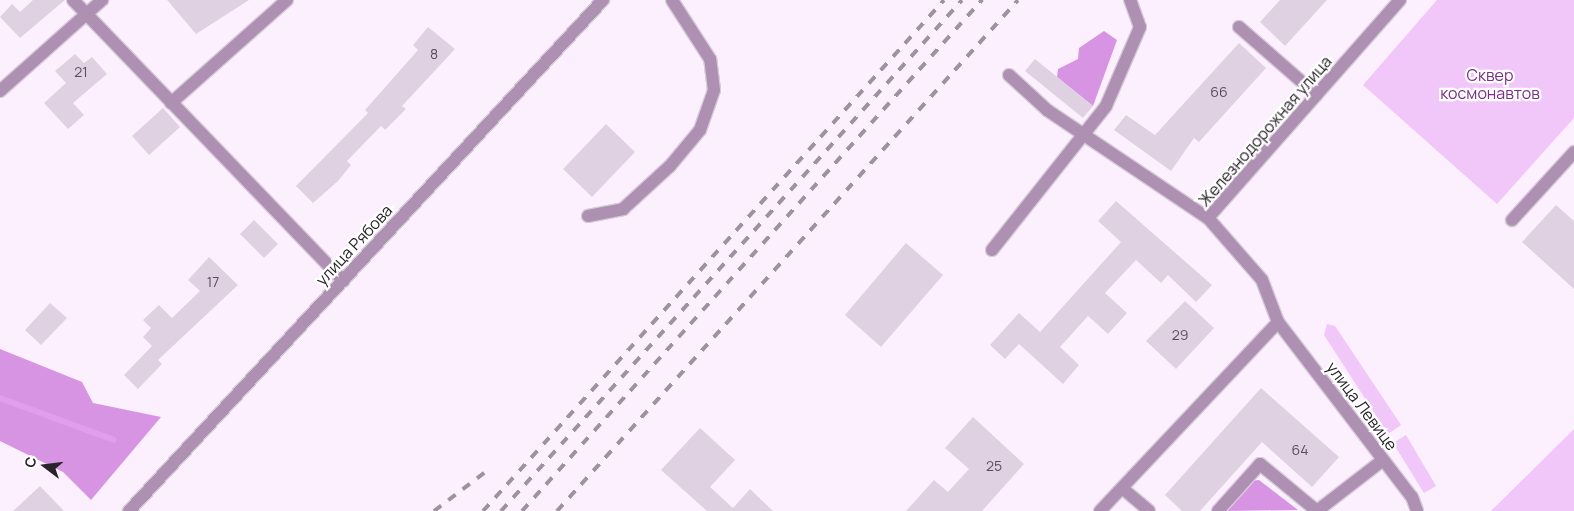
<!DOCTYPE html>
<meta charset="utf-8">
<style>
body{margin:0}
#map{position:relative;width:1574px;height:511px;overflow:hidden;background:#fcf0fe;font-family:Manrope,sans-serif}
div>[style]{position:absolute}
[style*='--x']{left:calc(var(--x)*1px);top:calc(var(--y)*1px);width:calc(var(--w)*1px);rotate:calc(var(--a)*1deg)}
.green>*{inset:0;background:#f1c6f9}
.forest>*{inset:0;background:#d694e3}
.stream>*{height:5.5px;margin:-2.75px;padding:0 2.75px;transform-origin:2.75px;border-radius:2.75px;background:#e09eed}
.building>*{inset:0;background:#e0d1e2}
.roads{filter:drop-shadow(1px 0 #d6cbd8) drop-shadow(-1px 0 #d6cbd8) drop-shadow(0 1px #d6cbd8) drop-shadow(0 -1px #d6cbd8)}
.minor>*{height:12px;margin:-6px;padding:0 6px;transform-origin:6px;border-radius:6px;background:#ad90b2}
.rail>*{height:4px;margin-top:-2px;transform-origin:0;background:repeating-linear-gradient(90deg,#9c939d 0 9px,transparent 0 18px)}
span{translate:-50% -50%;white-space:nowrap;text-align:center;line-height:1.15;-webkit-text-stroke:4.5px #fff;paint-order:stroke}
.number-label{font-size:14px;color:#574e58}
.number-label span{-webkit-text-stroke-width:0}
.park-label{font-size:16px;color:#7b2e8a}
.street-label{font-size:16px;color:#29232a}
.north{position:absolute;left:20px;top:441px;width:50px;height:50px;-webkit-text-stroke:4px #fff;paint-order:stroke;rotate:285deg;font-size:14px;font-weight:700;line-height:20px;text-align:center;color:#29232a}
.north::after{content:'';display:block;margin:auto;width:18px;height:22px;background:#29232a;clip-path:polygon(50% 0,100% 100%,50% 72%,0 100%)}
</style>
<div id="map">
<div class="green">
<i style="clip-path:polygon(1437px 0,1574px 0,1574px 118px,1497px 204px,1363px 85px)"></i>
<i style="clip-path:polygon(1327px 324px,1335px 326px,1401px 425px,1388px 434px,1324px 335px)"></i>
<i style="clip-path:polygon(1574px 429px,1574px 511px,1491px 511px)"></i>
<i style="clip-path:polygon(1406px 435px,1436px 486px,1424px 493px,1393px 443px)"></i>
</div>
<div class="forest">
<i style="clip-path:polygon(1104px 31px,1117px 40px,1093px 106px,1057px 77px,1058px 69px,1078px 59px,1079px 48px)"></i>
<i style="clip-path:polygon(0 349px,82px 382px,93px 403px,161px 417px,91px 500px,63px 472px,0 441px)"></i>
<i style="clip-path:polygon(1259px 480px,1298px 510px,1226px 511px,1250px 481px)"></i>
</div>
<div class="stream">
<i style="--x:0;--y:398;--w:121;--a:20.2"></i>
</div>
<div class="building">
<i style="clip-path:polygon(33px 0,65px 0,20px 38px,0 17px,12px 4px,20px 12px)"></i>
<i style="clip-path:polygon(167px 0,249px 0,196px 34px)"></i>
<i style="clip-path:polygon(1280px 0,1327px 0,1285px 46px,1260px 22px)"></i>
<i style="clip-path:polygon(428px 27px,455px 49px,402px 106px,406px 109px,385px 130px,381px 126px,347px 161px,351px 165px,338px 181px,313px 203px,296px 186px,368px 113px,365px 110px,418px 50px,413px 45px)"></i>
<i style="clip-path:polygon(1239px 43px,1266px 68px,1199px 142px,1194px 138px,1171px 171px,1114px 130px,1126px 115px,1155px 135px)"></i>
<i style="clip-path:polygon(75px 54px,84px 63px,92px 57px,107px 74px,73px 103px,84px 115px,68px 129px,44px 103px,66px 83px,55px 71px)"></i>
<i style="clip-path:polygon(1035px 59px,1093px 106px,1083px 118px,1025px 71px)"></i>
<i style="clip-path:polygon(163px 108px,180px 127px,149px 155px,132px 136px)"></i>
<i style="clip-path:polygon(606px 124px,635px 152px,592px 197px,563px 169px)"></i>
<i style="clip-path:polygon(1116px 201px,1212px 285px,1196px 302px,1168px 275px,1161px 283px,1136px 260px,1105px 293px,1127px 313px,1108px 334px,1088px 316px,1060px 347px,1079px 365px,1063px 384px,1019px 344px,1005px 359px,990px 345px,1019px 313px,1040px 332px,1121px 242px,1098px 221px)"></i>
<i style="clip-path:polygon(1556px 205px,1574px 221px,1574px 289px,1522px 242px)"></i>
<i style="clip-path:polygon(254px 220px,278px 244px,264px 258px,240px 234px)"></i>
<i style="clip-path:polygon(906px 243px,943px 275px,881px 347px,845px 315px)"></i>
<i style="clip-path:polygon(209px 257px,238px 285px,158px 360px,162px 364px,138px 389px,124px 375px,152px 346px,143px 337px,151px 328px,143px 320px,159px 305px,172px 318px,200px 291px,188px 280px)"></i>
<i style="clip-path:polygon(1185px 301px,1214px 328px,1176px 369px,1146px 341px)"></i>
<i style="clip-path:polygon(50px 303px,67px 318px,41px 345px,25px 330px)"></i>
<i style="clip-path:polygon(1261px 388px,1339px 457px,1312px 487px,1262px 442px,1200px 511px,1182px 511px,1165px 495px)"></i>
<i style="clip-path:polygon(973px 417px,1024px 464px,982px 511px,906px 511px,934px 480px,948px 492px,969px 469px,945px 448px)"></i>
<i style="clip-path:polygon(700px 428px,735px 460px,710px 487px,733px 508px,750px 489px,773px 511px,707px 511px,661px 470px)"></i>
<i style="clip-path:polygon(40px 486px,64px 511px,13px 511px)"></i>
</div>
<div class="roads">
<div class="minor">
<i style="--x:73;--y:0;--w:390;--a:46.1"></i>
<i style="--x:1400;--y:0;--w:290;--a:131.4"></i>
<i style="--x:1208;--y:218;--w:82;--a:48.9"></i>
<i style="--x:1262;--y:280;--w:45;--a:69.1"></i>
<i style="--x:1278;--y:322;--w:220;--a:52.6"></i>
<i style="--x:1412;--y:497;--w:15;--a:70"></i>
<i style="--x:1239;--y:27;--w:103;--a:41.1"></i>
<i style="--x:1009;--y:75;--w:52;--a:42.6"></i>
<i style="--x:1047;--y:110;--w:194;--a:33.9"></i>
<i style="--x:0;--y:91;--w:137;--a:-41.7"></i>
<i style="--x:171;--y:103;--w:155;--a:-41.6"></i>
<i style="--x:588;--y:216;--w:36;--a:-11"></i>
<i style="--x:623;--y:209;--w:64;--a:-42.5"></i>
<i style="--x:670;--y:166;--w:47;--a:-50.2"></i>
<i style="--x:700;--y:130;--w:42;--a:-70.7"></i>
<i style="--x:714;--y:90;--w:31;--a:-97"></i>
<i style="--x:710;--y:59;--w:70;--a:-122.8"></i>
<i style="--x:1512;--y:220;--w:92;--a:-47.6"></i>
<i style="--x:992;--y:250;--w:184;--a:-51.6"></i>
<i style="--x:1106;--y:106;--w:86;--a:-66.7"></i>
<i style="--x:1140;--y:27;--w:29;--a:-110"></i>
<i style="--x:1122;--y:488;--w:35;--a:40"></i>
<i style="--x:129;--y:511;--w:697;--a:-47.15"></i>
<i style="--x:1100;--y:511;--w:260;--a:-46.7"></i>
<i style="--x:1218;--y:511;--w:63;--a:-48.2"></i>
<i style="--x:1260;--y:464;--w:74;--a:39.5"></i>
<i style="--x:1317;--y:511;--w:83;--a:-37.7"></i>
</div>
</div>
<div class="rail">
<i style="--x:434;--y:511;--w:63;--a:-37.2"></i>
<i style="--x:483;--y:511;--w:688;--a:-47.94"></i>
<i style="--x:501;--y:511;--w:688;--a:-47.94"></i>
<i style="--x:522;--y:511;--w:688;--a:-48.01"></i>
<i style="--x:557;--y:511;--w:688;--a:-47.94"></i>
</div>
<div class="number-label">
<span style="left:434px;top:54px">8</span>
<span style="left:81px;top:72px">21</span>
<span style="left:1219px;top:92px">66</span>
<span style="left:213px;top:282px">17</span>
<span style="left:1180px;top:335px">29</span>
<span style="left:1300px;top:450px">64</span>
<span style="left:994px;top:466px">25</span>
</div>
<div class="park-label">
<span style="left:1490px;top:84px">Сквер<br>космонавтов</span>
</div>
<div class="street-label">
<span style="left:1265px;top:131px;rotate:-49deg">Железнодорожная улица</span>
<span style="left:354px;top:245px;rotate:-47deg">улица Рябова</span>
<span style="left:1362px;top:406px;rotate:53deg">улица Левице</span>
</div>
<div class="north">С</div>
</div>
